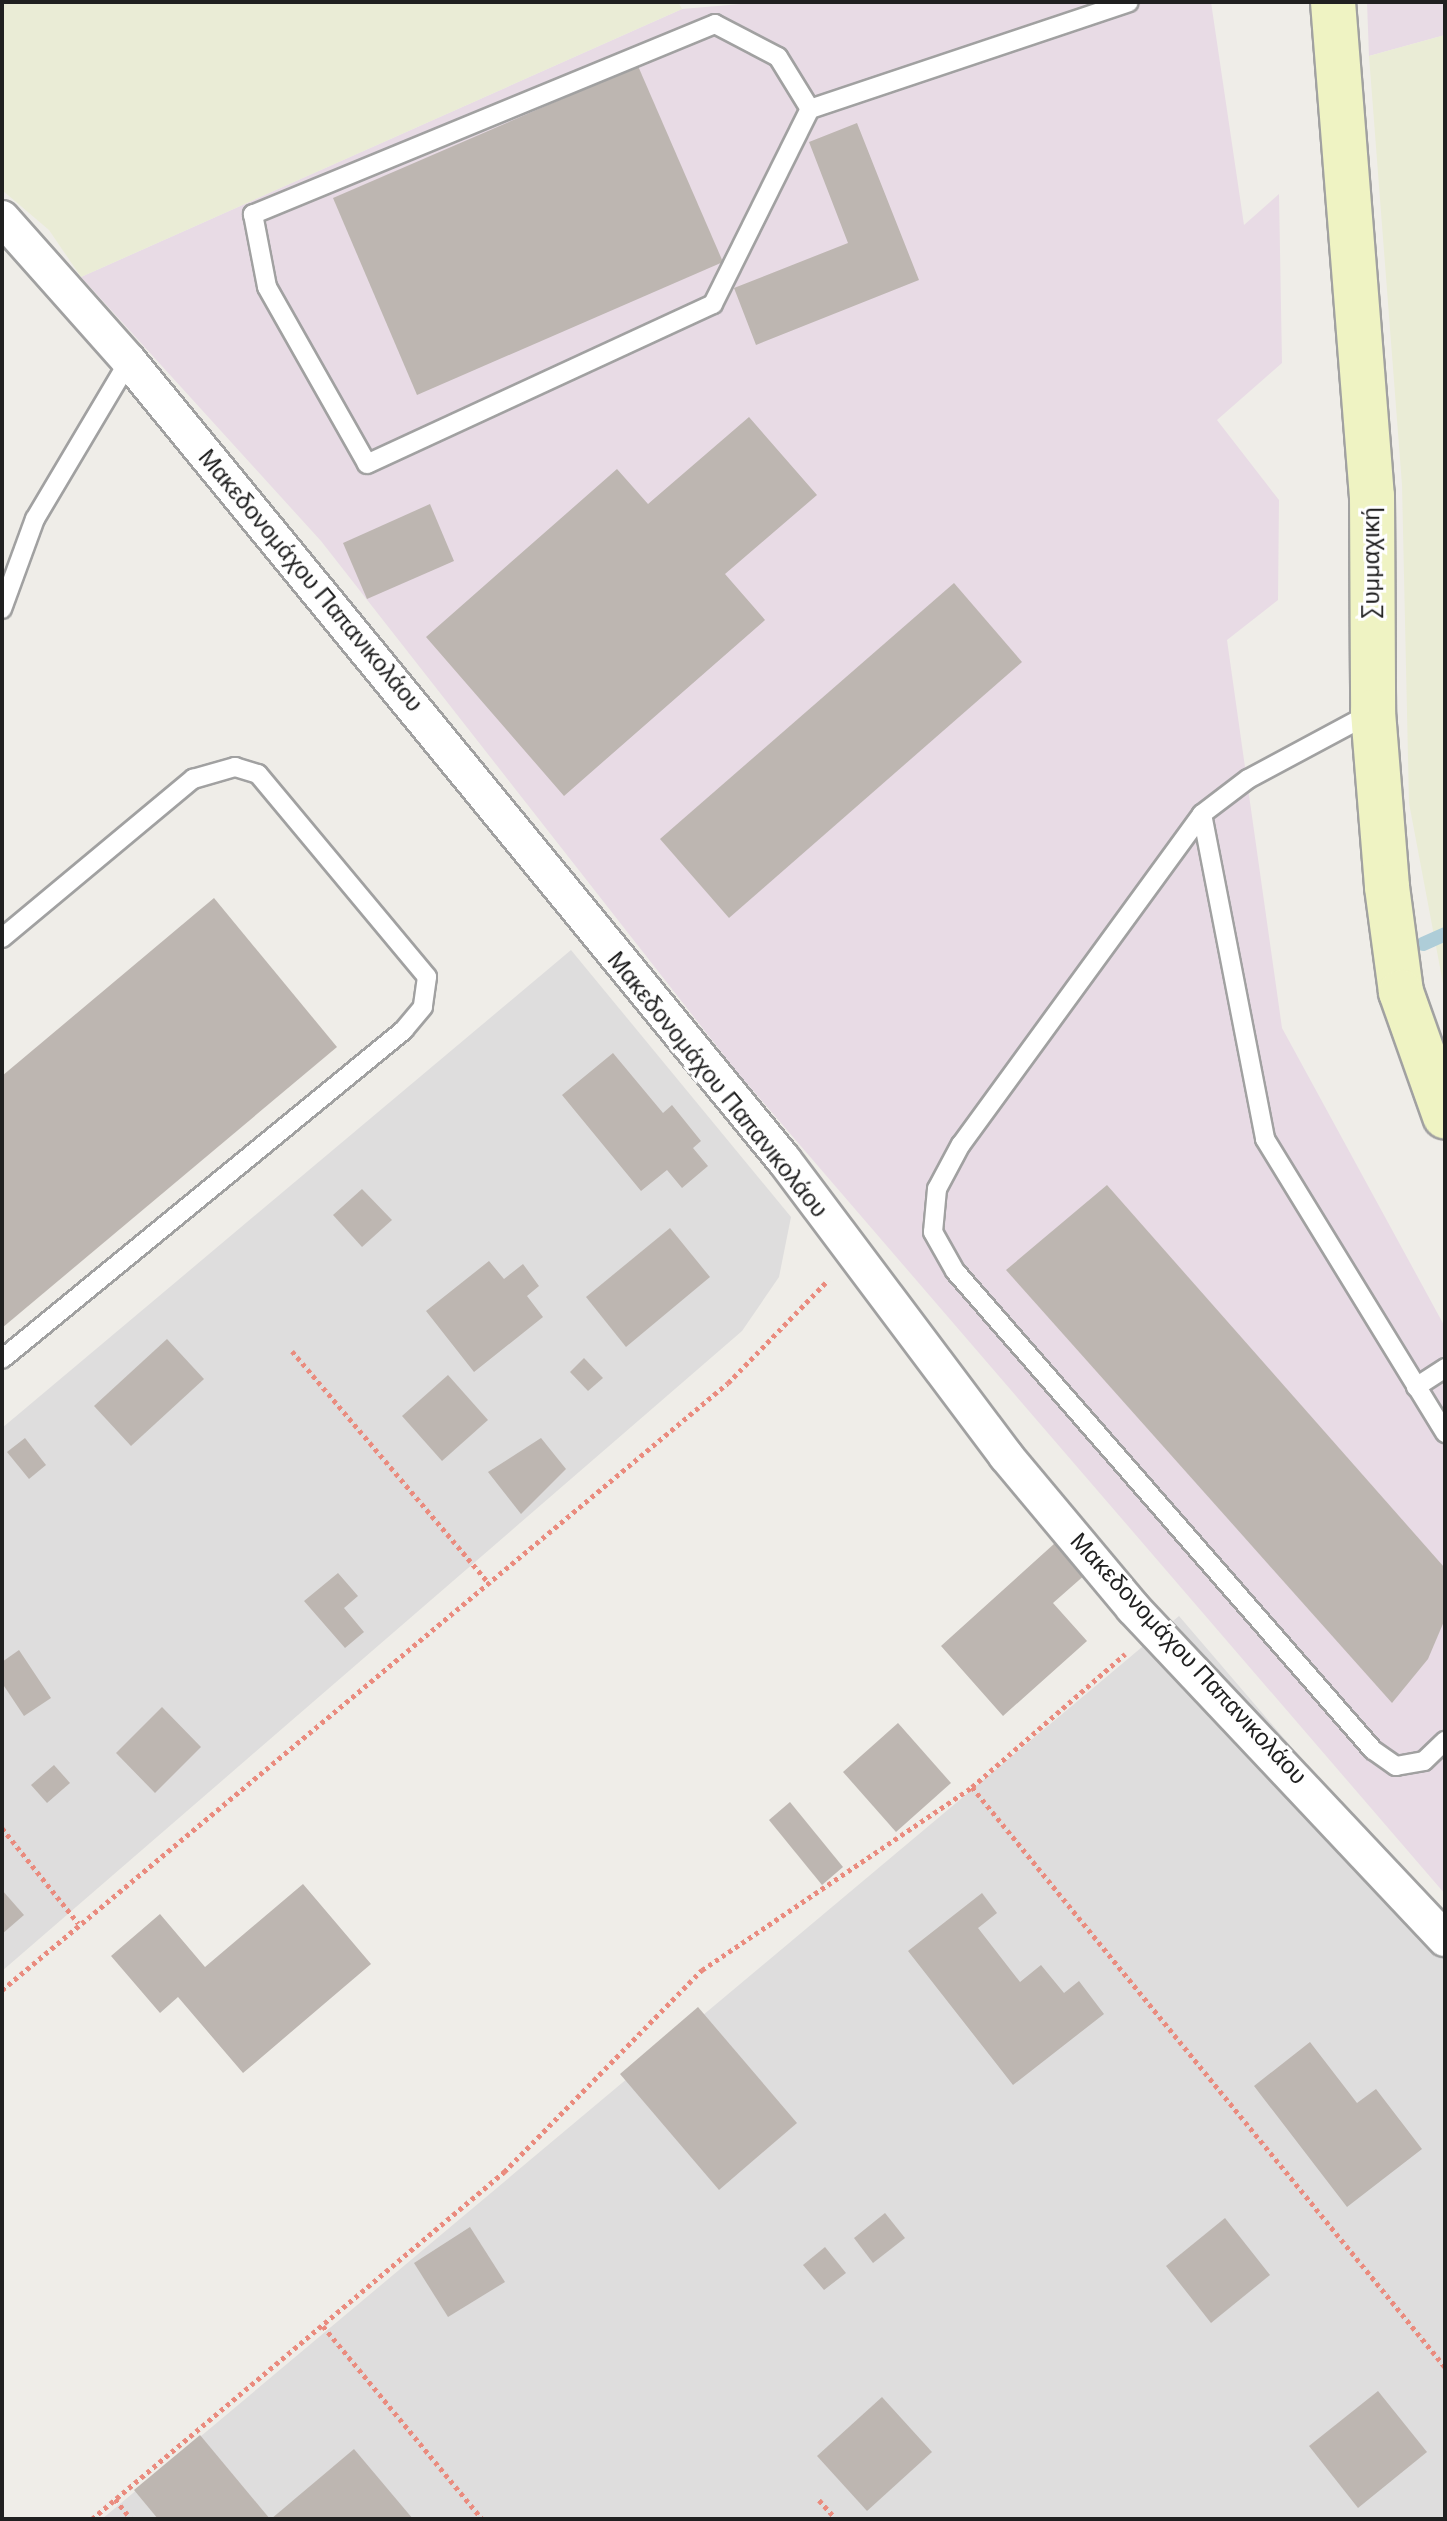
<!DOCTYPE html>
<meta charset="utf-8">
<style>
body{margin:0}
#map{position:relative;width:1447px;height:2521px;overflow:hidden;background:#efede8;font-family:"Nunito Sans",sans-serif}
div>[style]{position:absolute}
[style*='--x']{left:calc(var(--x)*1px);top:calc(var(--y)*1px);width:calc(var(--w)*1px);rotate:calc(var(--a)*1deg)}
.residential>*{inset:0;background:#dedddd}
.industrial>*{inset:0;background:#e8dbe5}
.farmland>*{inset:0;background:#eaecd6}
.stream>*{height:14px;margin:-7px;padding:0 7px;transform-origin:7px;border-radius:7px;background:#aecdd8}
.building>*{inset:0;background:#bdb6b1}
.path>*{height:5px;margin-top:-2.5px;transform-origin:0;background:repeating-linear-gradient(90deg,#ea8b7e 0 4px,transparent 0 8px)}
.roads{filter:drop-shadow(2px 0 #a1a1a1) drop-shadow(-2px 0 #a1a1a1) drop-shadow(0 2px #a1a1a1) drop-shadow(0 -2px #a1a1a1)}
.lane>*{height:18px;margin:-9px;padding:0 9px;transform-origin:9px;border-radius:9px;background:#fff}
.street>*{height:34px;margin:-17px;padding:0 17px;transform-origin:17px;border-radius:17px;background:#fff}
.secondary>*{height:44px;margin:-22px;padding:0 22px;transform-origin:22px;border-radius:22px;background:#eff3c3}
span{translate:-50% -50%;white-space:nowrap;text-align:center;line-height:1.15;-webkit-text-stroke:6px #fff;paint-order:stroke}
.street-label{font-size:24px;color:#202020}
.frame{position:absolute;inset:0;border:4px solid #202020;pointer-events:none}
</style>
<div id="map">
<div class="residential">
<i style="clip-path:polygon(571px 950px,791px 1217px,779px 1277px,742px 1331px,2px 1971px,2px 1428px)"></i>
<i style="clip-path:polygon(1179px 1616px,1445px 1926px,1445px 2519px,102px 2519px)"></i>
</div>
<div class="industrial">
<i style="clip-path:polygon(764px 2px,1211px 2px,1244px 225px,1279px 194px,1282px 363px,1217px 420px,1279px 500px,1278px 600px,1227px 640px,1282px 1028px,1445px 1327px,1445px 1894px,737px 1072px,321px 541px,81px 277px,682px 9px)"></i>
<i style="clip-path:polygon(1367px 2px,1445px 2px,1445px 35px,1369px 56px)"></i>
</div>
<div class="farmland">
<i style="clip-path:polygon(2px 2px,678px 2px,682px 9px,81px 277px,49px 230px,2px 190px)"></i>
<i style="clip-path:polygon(1445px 35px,1445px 994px,1409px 803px,1402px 485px,1369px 56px)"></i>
</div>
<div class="stream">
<i style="--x:1423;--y:944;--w:24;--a:-24"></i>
</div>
<div class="building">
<i style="clip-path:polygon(638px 66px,723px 262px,417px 395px,333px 198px)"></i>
<i style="clip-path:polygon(857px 123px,919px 280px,756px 345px,734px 288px,848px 243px,809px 142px)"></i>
<i style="clip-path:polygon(749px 417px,817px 495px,725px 574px,765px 620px,564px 796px,426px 637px,617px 469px,648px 504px)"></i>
<i style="clip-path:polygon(430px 504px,454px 561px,367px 599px,343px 543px)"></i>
<i style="clip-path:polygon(954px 583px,1022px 662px,729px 918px,660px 839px)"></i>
<i style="clip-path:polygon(214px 898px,337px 1047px,2px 1328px,2px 1076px)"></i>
<i style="clip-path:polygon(613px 1053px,663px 1113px,672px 1105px,701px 1141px,693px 1148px,708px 1166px,682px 1188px,667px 1170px,641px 1191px,562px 1095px)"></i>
<i style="clip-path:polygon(1107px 1185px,1444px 1567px,1445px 1619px,1428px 1659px,1392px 1703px,1006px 1270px)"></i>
<i style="clip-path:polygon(362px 1189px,392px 1220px,362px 1247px,333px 1215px)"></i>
<i style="clip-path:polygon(670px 1228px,710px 1277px,626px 1347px,586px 1297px)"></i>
<i style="clip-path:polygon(489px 1261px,504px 1279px,523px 1264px,539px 1286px,527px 1296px,543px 1317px,474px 1372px,426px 1311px)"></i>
<i style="clip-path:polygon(167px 1339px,204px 1379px,131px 1446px,94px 1406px)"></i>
<i style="clip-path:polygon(584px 1358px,603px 1378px,588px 1391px,570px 1372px)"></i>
<i style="clip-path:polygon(448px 1375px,488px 1420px,442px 1461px,402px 1416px)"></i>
<i style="clip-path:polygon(25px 1438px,46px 1465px,29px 1479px,7px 1452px)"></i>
<i style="clip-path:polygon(541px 1438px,566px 1469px,521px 1514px,488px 1472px)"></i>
<i style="clip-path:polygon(1065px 1534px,1095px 1566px,1053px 1603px,1087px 1641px,1003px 1716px,941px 1646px)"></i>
<i style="clip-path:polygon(338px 1573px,358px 1596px,344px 1608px,364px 1632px,345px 1648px,304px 1601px)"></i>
<i style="clip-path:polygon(19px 1650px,51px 1698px,24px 1716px,2px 1683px,2px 1662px)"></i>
<i style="clip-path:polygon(162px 1707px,201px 1747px,155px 1793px,116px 1753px)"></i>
<i style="clip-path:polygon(898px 1723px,951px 1783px,896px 1832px,843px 1772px)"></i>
<i style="clip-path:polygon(54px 1765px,70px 1783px,47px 1803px,31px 1785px)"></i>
<i style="clip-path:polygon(790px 1802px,843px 1867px,822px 1885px,769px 1820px)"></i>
<i style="clip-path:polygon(303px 1884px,371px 1964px,243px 2073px,178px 1997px,160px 2013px,111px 1956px,160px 1914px,205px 1967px)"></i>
<i style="clip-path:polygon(2px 1890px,24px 1915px,2px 1934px)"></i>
<i style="clip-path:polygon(982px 1893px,997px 1913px,978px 1928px,1020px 1982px,1041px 1965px,1064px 1993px,1079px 1981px,1104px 2014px,1013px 2085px,908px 1951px)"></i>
<i style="clip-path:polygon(698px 2007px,797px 2123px,719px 2190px,620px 2074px)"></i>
<i style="clip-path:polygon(1310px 2042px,1357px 2103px,1376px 2089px,1422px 2149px,1347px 2207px,1254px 2086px)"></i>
<i style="clip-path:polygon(885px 2213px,905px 2238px,873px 2263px,854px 2238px)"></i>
<i style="clip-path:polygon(1225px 2218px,1270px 2275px,1211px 2323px,1166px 2266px)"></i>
<i style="clip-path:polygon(470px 2227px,505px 2282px,448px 2317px,414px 2263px)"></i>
<i style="clip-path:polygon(825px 2247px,846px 2273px,824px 2290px,803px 2265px)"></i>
<i style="clip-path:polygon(1378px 2391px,1427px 2452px,1358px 2508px,1309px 2446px)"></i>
<i style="clip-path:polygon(882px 2397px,932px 2452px,867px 2511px,817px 2456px)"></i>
<i style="clip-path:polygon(200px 2435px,270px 2519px,158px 2519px,134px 2490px)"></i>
<i style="clip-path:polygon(354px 2449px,413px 2519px,271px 2519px)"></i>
</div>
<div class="path">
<i style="--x:292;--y:1351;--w:302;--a:49.7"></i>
<i style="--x:972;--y:1787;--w:748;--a:50.8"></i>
<i style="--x:2;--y:1828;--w:122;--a:51.3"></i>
<i style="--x:2;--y:1990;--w:946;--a:-39.9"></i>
<i style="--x:728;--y:1383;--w:144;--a:-45.8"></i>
<i style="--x:323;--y:2326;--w:250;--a:50.5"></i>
<i style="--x:115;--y:2499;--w:26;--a:51"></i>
<i style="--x:819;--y:2500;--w:25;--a:48"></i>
<i style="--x:92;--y:2519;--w:539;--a:-40.11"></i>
<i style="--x:504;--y:2172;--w:283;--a:-45.6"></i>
<i style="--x:702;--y:1970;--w:326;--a:-34.1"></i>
<i style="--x:972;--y:1787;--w:203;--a:-41"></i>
</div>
<div class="roads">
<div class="lane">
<i style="--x:810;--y:109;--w:61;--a:-121.6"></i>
<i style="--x:778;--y:57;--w:71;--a:-152.4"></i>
<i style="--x:715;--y:24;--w:500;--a:157.6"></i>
<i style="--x:253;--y:214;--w:74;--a:79.1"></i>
<i style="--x:267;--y:287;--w:203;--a:60.5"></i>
<i style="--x:367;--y:464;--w:381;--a:-24.8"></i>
<i style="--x:713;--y:304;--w:218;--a:-63.6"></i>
<i style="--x:810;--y:109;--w:336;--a:-18.5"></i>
<i style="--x:2;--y:609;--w:96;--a:-69.9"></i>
<i style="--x:35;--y:519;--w:184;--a:-59.3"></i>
<i style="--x:1373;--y:712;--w:142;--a:151.8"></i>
<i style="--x:1248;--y:779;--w:58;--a:142.7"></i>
<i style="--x:1202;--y:814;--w:409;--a:126.1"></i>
<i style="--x:961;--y:1144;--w:51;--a:118.1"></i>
<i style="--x:937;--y:1189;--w:43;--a:95.3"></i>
<i style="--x:933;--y:1232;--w:45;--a:60.6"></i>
<i style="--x:955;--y:1271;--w:636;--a:48.89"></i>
<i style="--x:1373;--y:1750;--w:28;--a:35"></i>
<i style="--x:1396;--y:1766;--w:28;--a:-10"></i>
<i style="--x:1424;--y:1761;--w:29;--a:-44"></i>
<i style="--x:1202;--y:814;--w:331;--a:79"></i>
<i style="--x:1265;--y:1139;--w:345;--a:58.5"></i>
<i style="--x:2;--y:938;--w:249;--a:-39.8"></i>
<i style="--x:193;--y:779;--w:44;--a:-15.9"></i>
<i style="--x:235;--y:767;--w:24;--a:17"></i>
<i style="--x:258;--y:774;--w:264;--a:50.2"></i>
<i style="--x:427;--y:977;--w:30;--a:98"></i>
<i style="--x:423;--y:1007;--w:30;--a:130"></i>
<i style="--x:404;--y:1030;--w:519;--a:140.7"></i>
<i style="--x:1416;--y:1387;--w:35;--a:-33"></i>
</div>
<div class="street">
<i style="--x:2;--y:218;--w:191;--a:48.4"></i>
<i style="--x:129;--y:361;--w:1033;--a:50.66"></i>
<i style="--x:784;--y:1160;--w:370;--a:53.1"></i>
<i style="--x:1006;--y:1456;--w:198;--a:50.1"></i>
<i style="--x:1133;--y:1608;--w:455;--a:46.7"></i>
</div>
<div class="secondary">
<i style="--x:1333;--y:2;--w:496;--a:85.5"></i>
<i style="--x:1372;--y:496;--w:216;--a:89.7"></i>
<i style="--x:1373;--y:712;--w:176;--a:85.4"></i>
<i style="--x:1387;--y:887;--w:106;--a:82.4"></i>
<i style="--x:1401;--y:992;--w:132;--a:70.5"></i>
</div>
</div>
<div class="street-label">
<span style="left:1372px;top:563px;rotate:-90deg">Συμμαχική</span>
<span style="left:310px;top:581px;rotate:50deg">Μακεδονομάχου Παπανικολάου</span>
<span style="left:717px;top:1085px;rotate:51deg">Μακεδονομάχου Παπανικολάου</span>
<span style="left:1188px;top:1659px;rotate:47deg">Μακεδονομάχου Παπανικολάου</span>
</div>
<div class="frame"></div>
</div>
